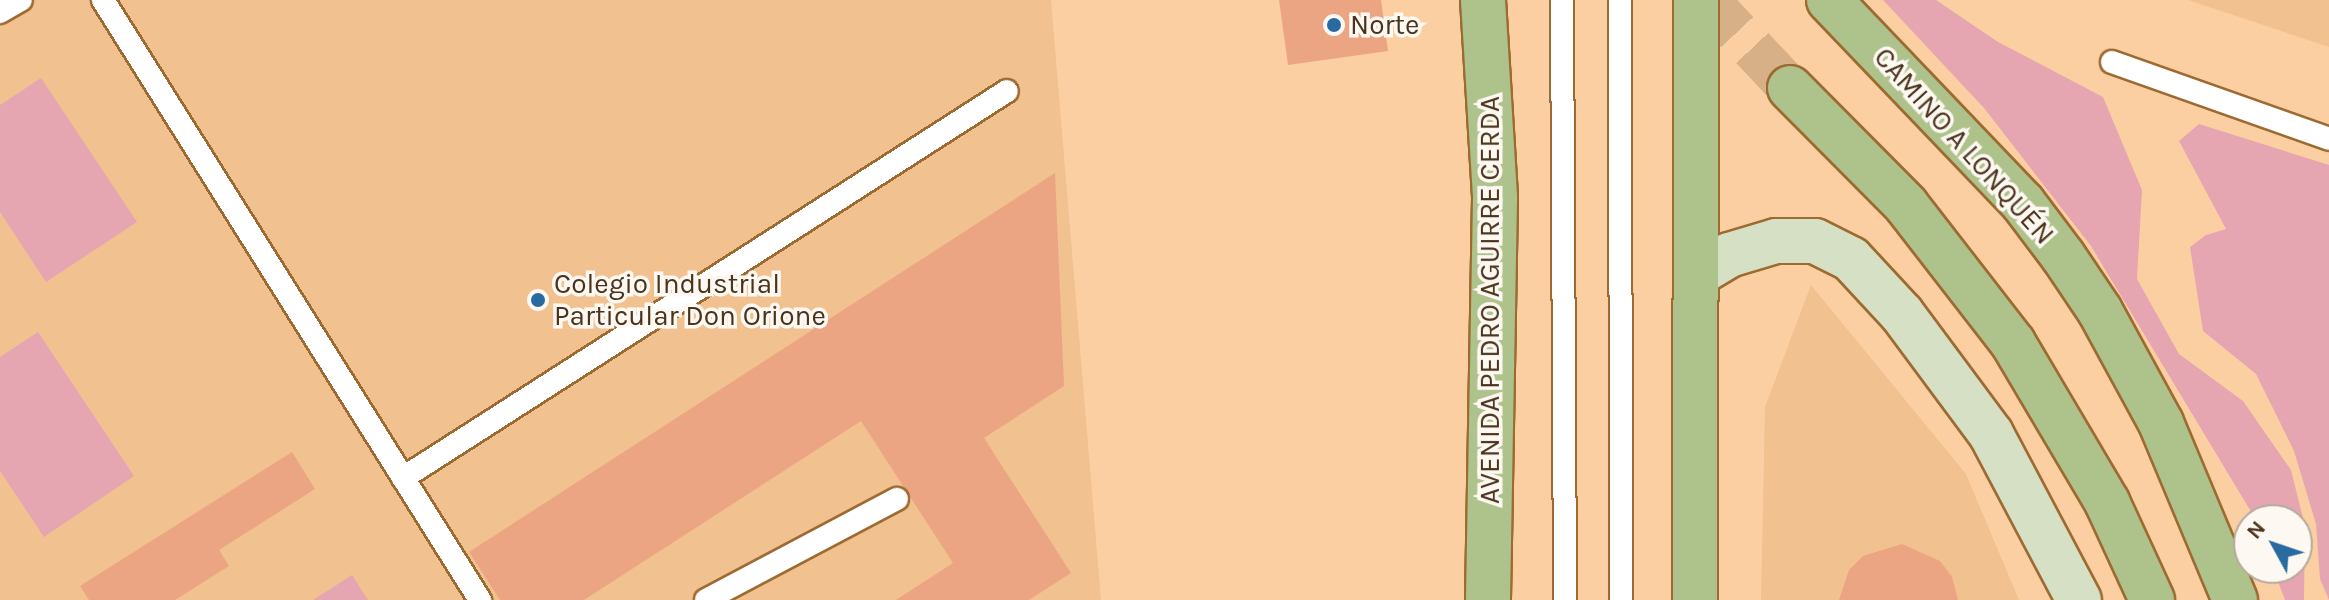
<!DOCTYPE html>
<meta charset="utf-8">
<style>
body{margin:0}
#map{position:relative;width:2329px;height:600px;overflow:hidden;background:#fccfa2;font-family:Karla,sans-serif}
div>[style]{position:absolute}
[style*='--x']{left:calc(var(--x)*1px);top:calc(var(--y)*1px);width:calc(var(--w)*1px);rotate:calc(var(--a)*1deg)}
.built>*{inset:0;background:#f1c190}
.green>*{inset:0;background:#e5a6b2}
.building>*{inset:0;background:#eca582}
.primary-tunnel>*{height:44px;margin-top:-22px;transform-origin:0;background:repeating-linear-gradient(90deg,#d8b087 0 44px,transparent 0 66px)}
.roads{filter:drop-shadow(2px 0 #9d6b31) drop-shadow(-2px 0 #9d6b31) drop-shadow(0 2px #9d6b31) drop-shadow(0 -2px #9d6b31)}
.service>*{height:22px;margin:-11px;padding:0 11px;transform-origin:11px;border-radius:11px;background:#fff}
.secondary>*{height:44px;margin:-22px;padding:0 22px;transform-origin:22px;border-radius:22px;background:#d6e0c5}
.primary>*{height:44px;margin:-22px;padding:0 22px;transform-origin:22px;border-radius:22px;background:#aec28c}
.dots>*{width:22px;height:22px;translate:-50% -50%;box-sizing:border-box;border:4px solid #fef8f3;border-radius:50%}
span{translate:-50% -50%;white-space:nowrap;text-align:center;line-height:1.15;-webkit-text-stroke:7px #fef8f3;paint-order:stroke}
.poi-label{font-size:28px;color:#4a341c}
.left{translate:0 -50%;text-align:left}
.street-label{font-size:28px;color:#4a341c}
.north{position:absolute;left:2233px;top:504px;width:80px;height:80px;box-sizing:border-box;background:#fef8f3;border:2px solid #b6aa9d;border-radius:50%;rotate:310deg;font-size:22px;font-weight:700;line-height:32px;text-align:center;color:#4a341c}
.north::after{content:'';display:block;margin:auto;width:28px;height:36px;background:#296ba0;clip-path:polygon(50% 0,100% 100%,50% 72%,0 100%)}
</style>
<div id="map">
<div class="built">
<i style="clip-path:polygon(0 0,1051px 0,1101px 600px,0 600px)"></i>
<i style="clip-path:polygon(2188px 0,2329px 0,2329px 47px)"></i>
<i style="clip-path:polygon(1811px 285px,1966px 474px,2019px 600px,1761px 600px,1765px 407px)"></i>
</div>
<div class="green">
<i style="clip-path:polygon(1883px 0,1936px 0,1998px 42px,2103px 97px,2142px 190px,2137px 279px,2179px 354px,2243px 401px,2291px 470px,2305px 526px,2304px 600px,2285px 600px,2273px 568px,2297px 568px,2297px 520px,2256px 520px,2091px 246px,1984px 108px)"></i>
<i style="clip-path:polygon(41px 78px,137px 222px,46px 282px,0 212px,0 105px)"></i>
<i style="clip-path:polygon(2199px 124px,2329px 165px,2329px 600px,2320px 579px,2316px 524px,2294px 451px,2256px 374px,2203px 331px,2190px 247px,2206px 235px,2226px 229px,2179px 141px)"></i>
<i style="clip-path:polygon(38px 332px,134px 476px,44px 537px,0 471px,0 357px)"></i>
<i style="clip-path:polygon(352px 575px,368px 600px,313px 600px)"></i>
</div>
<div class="building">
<i style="clip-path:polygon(1279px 0,1381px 0,1388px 51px,1288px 65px)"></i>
<i style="clip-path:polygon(1055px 173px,1064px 386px,984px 438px,1071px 573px,1029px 600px,896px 600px,953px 563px,861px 421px,584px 600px,500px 600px,469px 552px)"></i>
<i style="clip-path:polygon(292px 452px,315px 489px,219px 550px,229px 566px,175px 600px,89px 600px,80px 586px)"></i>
<i style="clip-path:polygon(1902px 544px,1940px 561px,1952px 577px,1958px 600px,1839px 600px,1849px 570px,1863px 556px)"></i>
</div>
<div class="primary-tunnel">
<i style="--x:1707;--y:0;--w:121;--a:46.7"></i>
</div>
<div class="roads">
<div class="service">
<i style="--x:103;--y:0;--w:709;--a:57.86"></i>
<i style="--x:1562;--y:0;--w:600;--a:89.71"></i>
<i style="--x:1620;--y:0;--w:600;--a:89.9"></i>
<i style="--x:0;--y:12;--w:24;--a:-30"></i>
<i style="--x:2112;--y:62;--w:230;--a:19.5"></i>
<i style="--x:403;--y:478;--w:717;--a:-32.65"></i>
<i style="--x:706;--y:600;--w:216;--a:-27.9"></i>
</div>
<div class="secondary">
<i style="--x:1696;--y:275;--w:39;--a:-31"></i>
<i style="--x:1729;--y:255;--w:49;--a:-16.6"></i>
<i style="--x:1776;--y:241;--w:39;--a:0"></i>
<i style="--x:1815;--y:241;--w:40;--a:26.6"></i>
<i style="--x:1851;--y:259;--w:75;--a:47.2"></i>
<i style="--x:1902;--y:314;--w:149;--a:53.4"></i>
<i style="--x:1991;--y:434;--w:188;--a:62.1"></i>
</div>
<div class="primary">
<i style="--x:1483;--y:0;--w:198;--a:86.5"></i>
<i style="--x:1495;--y:198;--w:402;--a:91"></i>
<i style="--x:1829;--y:0;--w:281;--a:46.3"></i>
<i style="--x:2023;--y:203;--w:66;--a:53"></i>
<i style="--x:2063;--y:256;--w:66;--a:56.1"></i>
<i style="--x:2100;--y:311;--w:128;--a:61.4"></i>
<i style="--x:2161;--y:423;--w:192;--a:67.3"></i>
<i style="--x:1790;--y:88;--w:165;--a:45.2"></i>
<i style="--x:1906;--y:205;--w:175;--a:52.2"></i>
<i style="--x:2013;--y:343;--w:185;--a:59.4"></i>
<i style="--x:2107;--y:502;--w:108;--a:65.3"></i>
<i style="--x:1695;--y:600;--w:600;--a:-89.9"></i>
</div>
</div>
<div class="dots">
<i style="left:1334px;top:25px;background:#296ba0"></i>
<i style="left:538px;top:300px;background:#296ba0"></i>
</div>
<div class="poi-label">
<span class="left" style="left:1350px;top:25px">Norte</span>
<span class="left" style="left:554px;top:300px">Colegio Industrial<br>Particular Don Orione</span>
</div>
<div class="street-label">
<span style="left:1964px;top:146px;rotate:48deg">CAMINO A LONQUÉN</span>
<span style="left:1490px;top:300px;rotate:-90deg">AVENIDA PEDRO AGUIRRE CERDA</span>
</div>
<div class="north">N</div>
</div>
